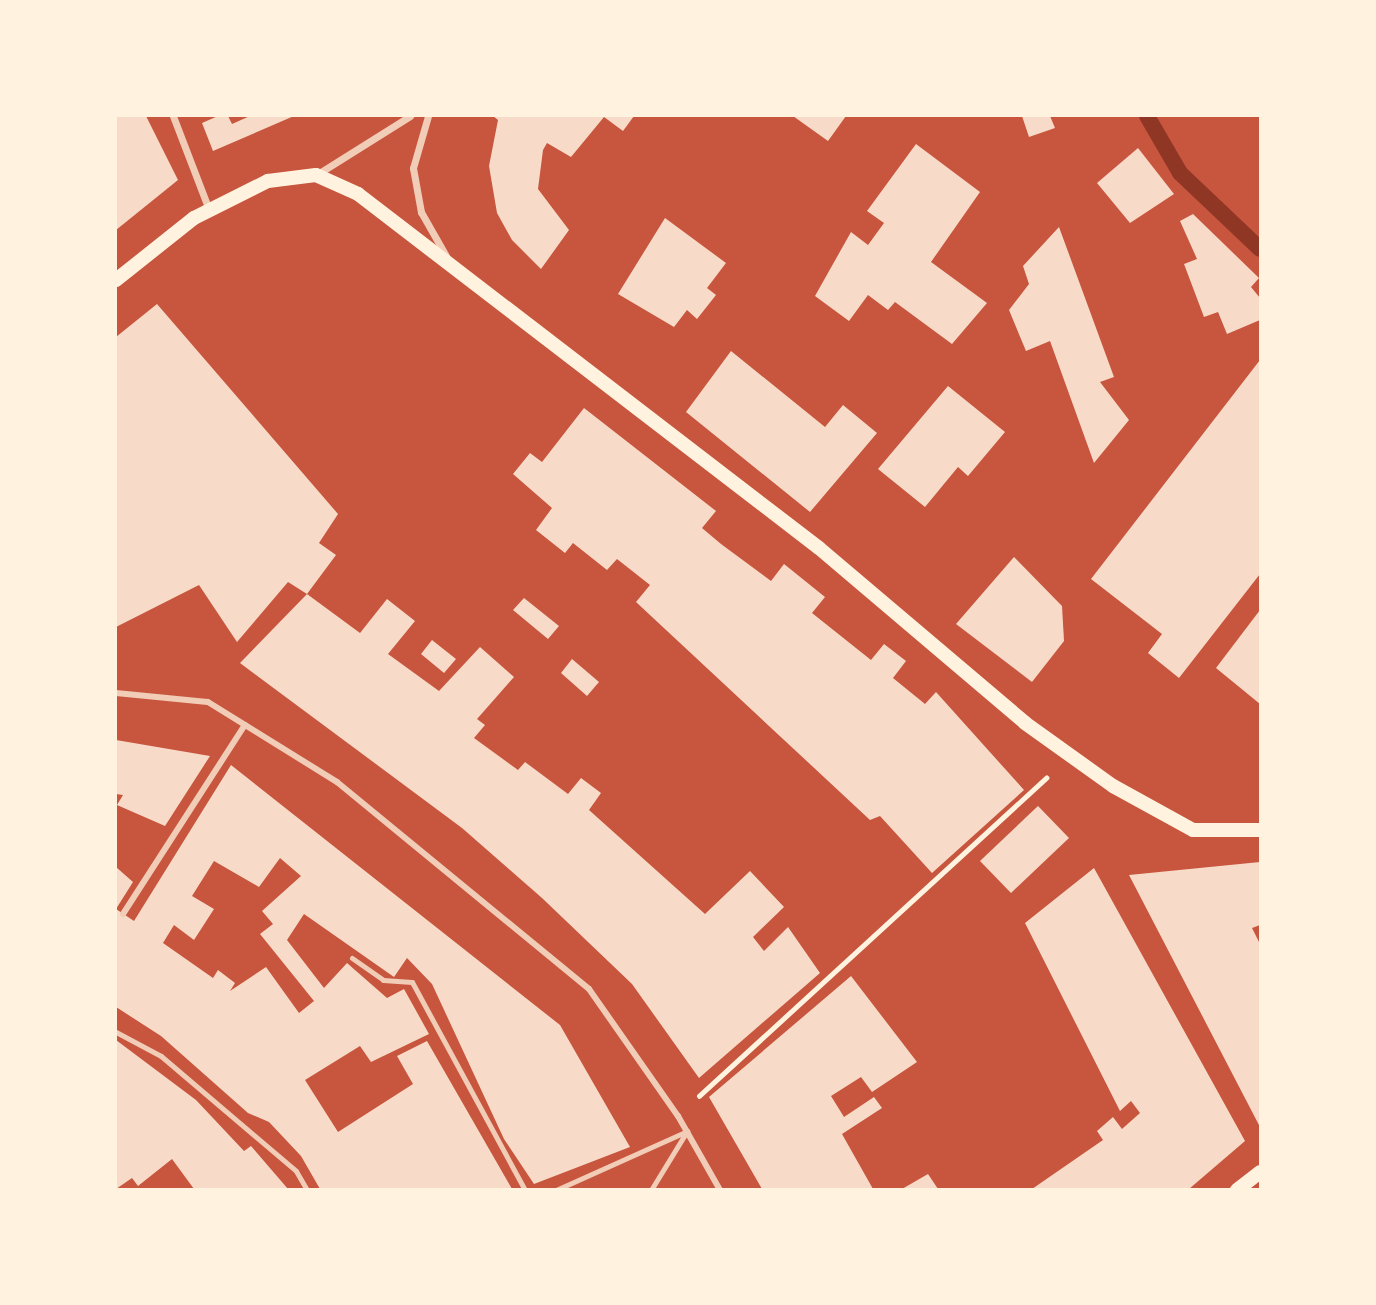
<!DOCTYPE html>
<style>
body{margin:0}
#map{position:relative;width:1376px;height:1305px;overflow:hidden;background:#c8553d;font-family:"Roboto Condensed",sans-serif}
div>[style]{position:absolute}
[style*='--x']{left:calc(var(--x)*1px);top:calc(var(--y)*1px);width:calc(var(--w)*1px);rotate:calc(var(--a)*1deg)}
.stream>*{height:16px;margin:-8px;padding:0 8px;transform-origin:8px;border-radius:8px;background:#8f3625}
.building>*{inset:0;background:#f7dbc8}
.path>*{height:4.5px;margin:-2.25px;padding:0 2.25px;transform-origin:2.25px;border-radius:2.25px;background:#fff3e0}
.service>*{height:5px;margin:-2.5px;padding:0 2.5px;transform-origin:2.5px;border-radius:2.5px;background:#f1ccb7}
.pedestrian>*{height:6px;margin:-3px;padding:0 3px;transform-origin:3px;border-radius:3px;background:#f1ccb7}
.minor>*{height:7px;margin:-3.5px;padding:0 3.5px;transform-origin:3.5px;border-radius:3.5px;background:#f1ccb7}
.secondary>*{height:14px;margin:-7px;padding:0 7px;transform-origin:7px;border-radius:7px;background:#fff3e0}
span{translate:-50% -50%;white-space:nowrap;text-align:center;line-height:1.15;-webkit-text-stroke:5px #fff3e0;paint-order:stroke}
.frame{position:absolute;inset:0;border:117px solid #fff3e0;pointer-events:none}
</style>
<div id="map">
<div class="stream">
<i style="--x:1147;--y:116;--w:66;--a:59.9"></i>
<i style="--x:1180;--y:173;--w:110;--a:43.5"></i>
</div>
<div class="building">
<i style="clip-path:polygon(116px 116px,146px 116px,178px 180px,116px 230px)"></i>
<i style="clip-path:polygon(218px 116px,228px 116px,232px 124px,250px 116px,294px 116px,213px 151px,202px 123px)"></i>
<i style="clip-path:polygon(493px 116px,634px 116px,623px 131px,604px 117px,571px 157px,547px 143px,543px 150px,538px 189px,569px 230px,541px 269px,512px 240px,497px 213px,489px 166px,498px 120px)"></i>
<i style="clip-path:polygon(793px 116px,846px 116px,828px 141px)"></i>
<i style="clip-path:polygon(1022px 116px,1050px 116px,1055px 128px,1029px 137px)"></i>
<i style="clip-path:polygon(916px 144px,980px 192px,931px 262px,987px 303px,952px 344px,895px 302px,888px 310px,868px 295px,849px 321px,815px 296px,851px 232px,868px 245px,884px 223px,867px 211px)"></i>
<i style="clip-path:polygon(1138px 148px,1174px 194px,1130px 223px,1097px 183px)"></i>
<i style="clip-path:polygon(1193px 214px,1259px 278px,1251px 287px,1260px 298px,1260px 320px,1227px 334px,1218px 312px,1204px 317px,1184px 264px,1197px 259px,1180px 221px)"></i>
<i style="clip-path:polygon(665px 218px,726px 263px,707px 288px,716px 295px,697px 319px,687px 310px,674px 327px,618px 294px)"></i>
<i style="clip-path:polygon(1059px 227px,1114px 377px,1100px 382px,1129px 420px,1094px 463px,1050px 341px,1026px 351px,1009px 310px,1029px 284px,1023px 266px)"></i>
<i style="clip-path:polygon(157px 304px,338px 514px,319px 543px,336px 555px,307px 594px,288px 582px,237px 642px,199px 585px,116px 627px,116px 337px)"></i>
<i style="clip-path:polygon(731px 351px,825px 427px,843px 405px,877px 433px,810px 512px,686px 412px)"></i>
<i style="clip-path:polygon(1260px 360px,1260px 574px,1179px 678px,1148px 653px,1162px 634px,1091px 579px)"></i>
<i style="clip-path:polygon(948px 386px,1005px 432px,968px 476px,958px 467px,925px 507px,878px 469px)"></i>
<i style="clip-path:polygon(584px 408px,716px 511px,702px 528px,721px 544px,771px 581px,784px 564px,825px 597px,812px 613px,871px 660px,884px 644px,906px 661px,893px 678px,925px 704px,936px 692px,1024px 790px,932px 873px,880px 816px,870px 820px,636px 602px,650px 585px,617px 559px,607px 570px,573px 543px,565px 553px,536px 530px,552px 508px,513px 474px,530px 453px,542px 462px)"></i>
<i style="clip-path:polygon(1014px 557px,1062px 606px,1064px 641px,1032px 682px,956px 624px)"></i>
<i style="clip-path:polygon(307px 594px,360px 633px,387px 599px,415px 621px,388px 654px,439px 691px,480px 647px,514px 677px,477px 719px,485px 725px,474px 738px,518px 770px,525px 762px,568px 794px,581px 778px,601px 793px,589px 810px,705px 914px,750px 871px,784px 907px,753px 937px,764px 951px,788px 927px,820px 973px,699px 1078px,632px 984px,542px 898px,462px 828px,240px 663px)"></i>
<i style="clip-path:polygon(524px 598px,559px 626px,548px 639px,513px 610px)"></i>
<i style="clip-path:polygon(1260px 610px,1260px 704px,1216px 668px)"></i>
<i style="clip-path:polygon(432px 640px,456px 659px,444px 673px,421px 654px)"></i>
<i style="clip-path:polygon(572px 659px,599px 682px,587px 696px,561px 673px)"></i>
<i style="clip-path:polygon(116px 740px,210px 756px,165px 826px,117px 805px,123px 795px,116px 794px)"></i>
<i style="clip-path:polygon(evenodd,231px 765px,560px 1025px,630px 1147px,534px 1184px,504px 1139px,432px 984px,407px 958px,394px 977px,304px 914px,287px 940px,324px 988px,347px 963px,387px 998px,404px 989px,429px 1034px,371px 1062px,360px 1046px,305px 1080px,338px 1132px,413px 1084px,397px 1056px,427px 1041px,512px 1189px,320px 1189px,301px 1156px,269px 1122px,248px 1113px,161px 1036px,116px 1007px,116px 867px,133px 882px,116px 909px,134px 921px,231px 765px,280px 858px,301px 876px,262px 911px,273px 924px,260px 934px,314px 1001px,299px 1013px,266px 967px,230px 991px,235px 983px,218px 970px,213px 978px,163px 943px,174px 925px,194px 940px,214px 909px,192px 896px,214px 861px,259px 887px,280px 858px)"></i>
<i style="clip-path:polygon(1038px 806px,1069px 838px,1011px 893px,980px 861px)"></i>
<i style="clip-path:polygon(1260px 862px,1260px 925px,1252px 928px,1260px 944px,1260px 1127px,1129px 875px)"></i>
<i style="clip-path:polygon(1094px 868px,1245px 1141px,1189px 1189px,1032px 1189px,1103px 1140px,1097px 1131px,1113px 1117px,1122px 1129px,1140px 1113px,1131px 1101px,1120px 1111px,1025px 923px)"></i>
<i style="clip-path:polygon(851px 976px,917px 1062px,872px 1092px,861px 1077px,831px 1096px,844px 1117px,874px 1097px,882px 1108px,842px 1134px,873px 1189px,762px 1189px,709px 1097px)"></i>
<i style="clip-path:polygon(116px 1040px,196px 1100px,244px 1151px,251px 1146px,288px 1189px,194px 1189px,172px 1159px,138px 1186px,132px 1178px,116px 1189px)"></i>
<i style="clip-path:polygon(928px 1174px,938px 1189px,902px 1189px)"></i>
</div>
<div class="path">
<i style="--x:699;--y:1096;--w:471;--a:-42.5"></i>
</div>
<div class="service">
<i style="--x:352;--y:958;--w:38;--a:35"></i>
<i style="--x:383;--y:980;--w:29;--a:4"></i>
<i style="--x:412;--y:982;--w:237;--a:61.5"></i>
<i style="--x:116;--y:1032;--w:51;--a:28.1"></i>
<i style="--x:161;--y:1056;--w:177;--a:40.4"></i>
<i style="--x:296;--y:1171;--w:22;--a:60"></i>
<i style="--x:556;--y:1190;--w:144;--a:-24.2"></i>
<i style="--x:651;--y:1190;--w:69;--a:-58.6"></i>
</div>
<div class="pedestrian">
<i style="--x:116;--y:693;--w:92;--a:5.6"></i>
<i style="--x:208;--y:702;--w:152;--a:31.8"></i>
<i style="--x:337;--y:782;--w:326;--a:39.4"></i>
<i style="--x:589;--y:989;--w:155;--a:55"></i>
<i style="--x:678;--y:1116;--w:85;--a:60.4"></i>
<i style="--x:123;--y:914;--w:225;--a:-57.2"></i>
</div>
<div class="minor">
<i style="--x:173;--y:116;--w:101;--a:69"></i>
<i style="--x:428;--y:116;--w:54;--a:106.1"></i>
<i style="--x:413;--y:168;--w:45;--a:79.7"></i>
<i style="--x:421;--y:212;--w:51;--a:60.4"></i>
<i style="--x:316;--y:175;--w:111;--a:-32.1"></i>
</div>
<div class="secondary">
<i style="--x:116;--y:280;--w:100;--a:-38.5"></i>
<i style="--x:194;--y:218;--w:83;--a:-26.6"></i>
<i style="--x:268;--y:181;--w:48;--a:-7.1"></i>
<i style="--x:316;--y:175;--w:46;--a:24.3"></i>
<i style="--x:358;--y:194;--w:581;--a:37.52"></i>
<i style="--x:819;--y:548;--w:270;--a:40.3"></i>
<i style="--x:1025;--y:723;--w:108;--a:35.6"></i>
<i style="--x:1113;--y:786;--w:91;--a:28.8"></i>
<i style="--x:1193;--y:830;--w:67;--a:0"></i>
<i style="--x:1237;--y:1190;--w:29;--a:-38"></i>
</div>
<div class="frame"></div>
</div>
